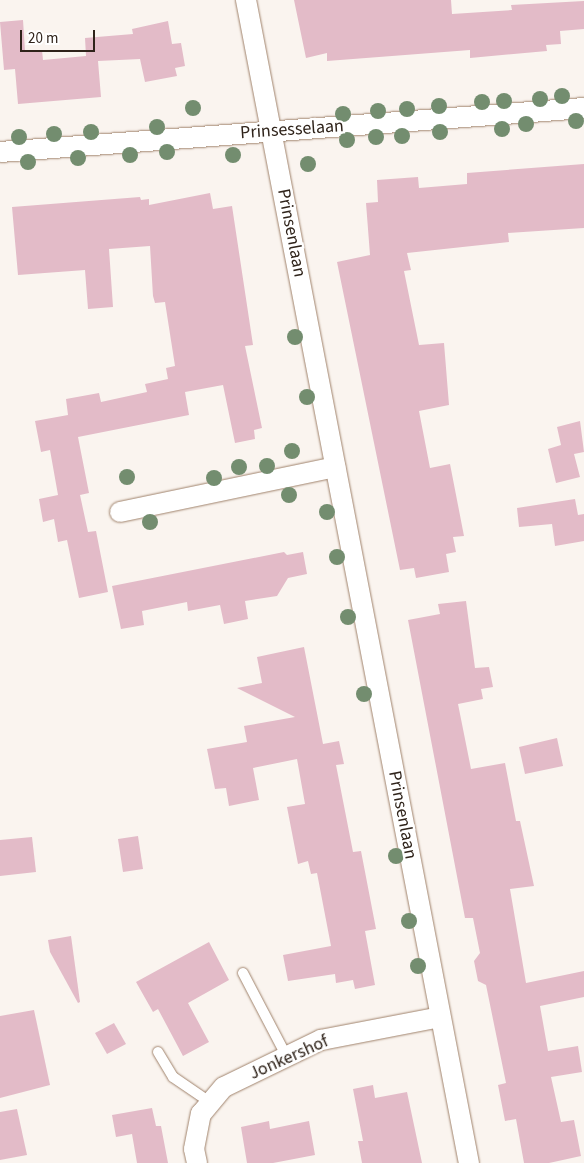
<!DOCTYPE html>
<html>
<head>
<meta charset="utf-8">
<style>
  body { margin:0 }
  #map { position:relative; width:584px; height:1163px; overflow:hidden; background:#faf4ef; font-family:"Source Sans 3",sans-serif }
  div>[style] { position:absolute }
  .building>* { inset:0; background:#e3bbc8 }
  .roads { filter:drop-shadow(0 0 1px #a0836c) drop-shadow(0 0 1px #a0836c) }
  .service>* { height:10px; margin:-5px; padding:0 5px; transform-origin:5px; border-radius:5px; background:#fff }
  .minor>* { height:20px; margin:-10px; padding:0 10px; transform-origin:10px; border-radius:10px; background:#fff }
  .trees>* { width:16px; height:16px; margin:-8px; border-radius:50%; background:#738d6f }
  span { translate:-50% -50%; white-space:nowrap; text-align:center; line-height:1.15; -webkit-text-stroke:4.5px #fff; paint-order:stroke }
  .street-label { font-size:18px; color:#2f231a }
  .scale { position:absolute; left:20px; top:30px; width:75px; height:22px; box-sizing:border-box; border:2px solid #2f231a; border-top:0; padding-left:6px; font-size:15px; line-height:18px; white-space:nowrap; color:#2f231a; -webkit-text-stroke:4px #fff; paint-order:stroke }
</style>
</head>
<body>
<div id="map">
  <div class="building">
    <i style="clip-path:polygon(294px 0,451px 0,452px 14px,512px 10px,511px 5px,584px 1px,584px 29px,560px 31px,561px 44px,546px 45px,547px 51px,470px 58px,470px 50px,327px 61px,327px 53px,306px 58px)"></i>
    <i style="clip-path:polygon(23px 20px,25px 51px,42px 50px,43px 60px,86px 56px,85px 38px,133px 34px,132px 29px,168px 21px,172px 44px,181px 43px,185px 66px,175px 68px,177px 76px,145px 82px,140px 59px,98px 61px,101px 97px,18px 104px,15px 69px,4px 70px,0 22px)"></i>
    <i style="clip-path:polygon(584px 164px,584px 228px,508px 233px,509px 242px,407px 253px,411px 270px,404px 271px,419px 345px,444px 343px,449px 405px,419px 411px,430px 468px,450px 464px,464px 536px,453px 537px,456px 552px,446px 554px,449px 572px,416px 578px,414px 568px,400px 570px,337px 262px,370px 255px,366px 203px,378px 202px,377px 180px,418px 177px,419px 188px,467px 184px,467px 173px)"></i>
    <i style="clip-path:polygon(210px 193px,213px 209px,232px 206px,253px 345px,245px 346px,262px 428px,254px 430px,255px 439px,235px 443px,223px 385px,185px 392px,189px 415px,78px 437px,89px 493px,80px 495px,88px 532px,96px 531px,108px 592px,79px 598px,67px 540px,58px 542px,54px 519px,43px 522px,39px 499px,58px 495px,50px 450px,41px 452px,35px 421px,68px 415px,66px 399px,99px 393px,101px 402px,147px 392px,145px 384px,168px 379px,166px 368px,175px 366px,165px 302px,155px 303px,153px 296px,150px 246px,109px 249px,113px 307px,88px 309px,85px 270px,18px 275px,12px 207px,140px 197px,141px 200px,149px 199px,149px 205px)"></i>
    <i style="clip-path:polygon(580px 421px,584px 452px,574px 454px,580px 477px,556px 483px,548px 449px,561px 445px,557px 427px)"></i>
    <i style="clip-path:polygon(575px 499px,578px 515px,584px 514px,584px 541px,555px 546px,552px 524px,519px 527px,517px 508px)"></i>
    <i style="clip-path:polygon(284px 552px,287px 555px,303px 552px,307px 574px,288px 578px,277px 596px,245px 601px,248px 619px,224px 624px,220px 605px,188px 611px,187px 602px,142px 611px,144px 625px,121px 629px,112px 586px)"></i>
    <i style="clip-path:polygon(466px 601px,475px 668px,489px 667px,493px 687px,481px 689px,483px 699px,458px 704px,471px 769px,505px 763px,516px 821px,520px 821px,534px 886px,510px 889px,526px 983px,584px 971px,584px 997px,540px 1006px,548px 1051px,578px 1046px,582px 1072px,551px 1077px,561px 1122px,574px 1120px,581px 1156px,549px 1163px,524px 1163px,516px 1119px,505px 1121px,498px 1085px,506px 1083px,486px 985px,478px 981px,474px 961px,480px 953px,473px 918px,465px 918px,408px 620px,440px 614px,438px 604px)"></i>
    <i style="clip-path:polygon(304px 647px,323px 744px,339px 741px,344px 764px,336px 765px,353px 852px,361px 851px,376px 929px,365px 931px,375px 985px,355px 989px,353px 980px,336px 983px,335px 974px,288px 981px,283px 955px,331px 946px,317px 873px,311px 874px,308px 861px,298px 864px,287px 807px,305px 804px,297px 759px,253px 768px,259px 800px,229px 806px,226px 788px,215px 789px,207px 749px,247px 742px,244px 726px,295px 717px,237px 688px,262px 683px,257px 657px)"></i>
    <i style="clip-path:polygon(557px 738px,563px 766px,525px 774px,519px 747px)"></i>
    <i style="clip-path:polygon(138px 836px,143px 869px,123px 872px,118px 839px)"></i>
    <i style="clip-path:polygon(32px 837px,36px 872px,0 876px,0 840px)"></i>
    <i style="clip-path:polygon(71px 936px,80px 1002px,78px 1003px,50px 952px,48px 940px)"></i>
    <i style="clip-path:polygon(209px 942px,229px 980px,188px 1003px,209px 1042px,183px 1056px,158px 1009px,153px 1012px,136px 982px)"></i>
    <i style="clip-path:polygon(34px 1010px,50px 1085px,0 1098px,0 1016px)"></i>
    <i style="clip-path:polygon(114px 1023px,126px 1044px,107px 1054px,95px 1033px)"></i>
    <i style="clip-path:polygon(373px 1085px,375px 1098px,407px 1092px,422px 1163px,362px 1163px,358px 1141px,363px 1141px,353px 1089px)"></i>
    <i style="clip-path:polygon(152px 1108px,156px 1126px,161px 1126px,168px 1163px,137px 1163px,132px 1134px,116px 1137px,112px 1115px)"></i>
    <i style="clip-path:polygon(17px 1109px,27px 1155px,0 1160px,0 1112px)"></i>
    <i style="clip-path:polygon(269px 1121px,270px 1129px,309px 1121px,315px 1155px,273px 1163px,247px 1163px,241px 1127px)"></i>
  </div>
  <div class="roads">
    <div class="service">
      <i style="left:243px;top:973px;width:95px;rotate:62.4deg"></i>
      <i style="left:158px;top:1052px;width:29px;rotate:59deg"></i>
      <i style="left:173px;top:1077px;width:46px;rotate:34.4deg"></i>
    </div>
    <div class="minor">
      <i style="left:246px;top:0;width:1184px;rotate:79.15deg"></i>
      <i style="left:0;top:152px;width:586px;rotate:-4.31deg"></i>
      <i style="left:120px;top:512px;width:220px;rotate:-11.8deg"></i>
      <i style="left:197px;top:1163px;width:14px;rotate:-102deg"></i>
      <i style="left:194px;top:1149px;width:36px;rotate:-79deg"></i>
      <i style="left:201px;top:1114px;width:35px;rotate:-50deg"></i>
      <i style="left:224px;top:1087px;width:108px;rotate:-25.9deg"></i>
      <i style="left:321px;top:1040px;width:121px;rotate:-10.9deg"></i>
    </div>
  </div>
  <div class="trees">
    <i style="left:562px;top:96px"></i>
    <i style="left:540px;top:99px"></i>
    <i style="left:504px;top:101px"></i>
    <i style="left:482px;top:102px"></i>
    <i style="left:439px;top:106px"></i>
    <i style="left:193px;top:108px"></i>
    <i style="left:407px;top:109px"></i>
    <i style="left:378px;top:111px"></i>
    <i style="left:343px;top:114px"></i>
    <i style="left:576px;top:121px"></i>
    <i style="left:526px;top:124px"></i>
    <i style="left:157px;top:127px"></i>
    <i style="left:502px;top:129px"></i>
    <i style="left:91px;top:132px"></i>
    <i style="left:440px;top:132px"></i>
    <i style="left:54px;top:134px"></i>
    <i style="left:402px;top:136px"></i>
    <i style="left:19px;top:137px"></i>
    <i style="left:376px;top:137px"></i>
    <i style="left:347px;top:140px"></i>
    <i style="left:167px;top:152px"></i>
    <i style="left:130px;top:155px"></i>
    <i style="left:233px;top:155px"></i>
    <i style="left:78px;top:158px"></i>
    <i style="left:28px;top:162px"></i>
    <i style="left:308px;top:164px"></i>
    <i style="left:295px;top:337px"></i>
    <i style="left:307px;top:397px"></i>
    <i style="left:292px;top:451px"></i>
    <i style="left:267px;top:466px"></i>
    <i style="left:239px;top:467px"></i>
    <i style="left:127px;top:477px"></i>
    <i style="left:214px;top:478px"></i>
    <i style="left:289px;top:495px"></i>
    <i style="left:327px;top:512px"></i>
    <i style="left:150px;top:522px"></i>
    <i style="left:337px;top:557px"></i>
    <i style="left:348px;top:617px"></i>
    <i style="left:364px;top:694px"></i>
    <i style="left:396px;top:856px"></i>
    <i style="left:409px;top:921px"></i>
    <i style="left:418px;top:966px"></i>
  </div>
  <div class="street-label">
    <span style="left:292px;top:130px;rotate:-4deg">Prinsesselaan</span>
    <span style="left:291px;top:233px;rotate:79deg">Prinsenlaan</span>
    <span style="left:402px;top:815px;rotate:79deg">Prinsenlaan</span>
    <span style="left:289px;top:1058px;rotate:-24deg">Jonkershof</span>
  </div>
  <div class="scale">20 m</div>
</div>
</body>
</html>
